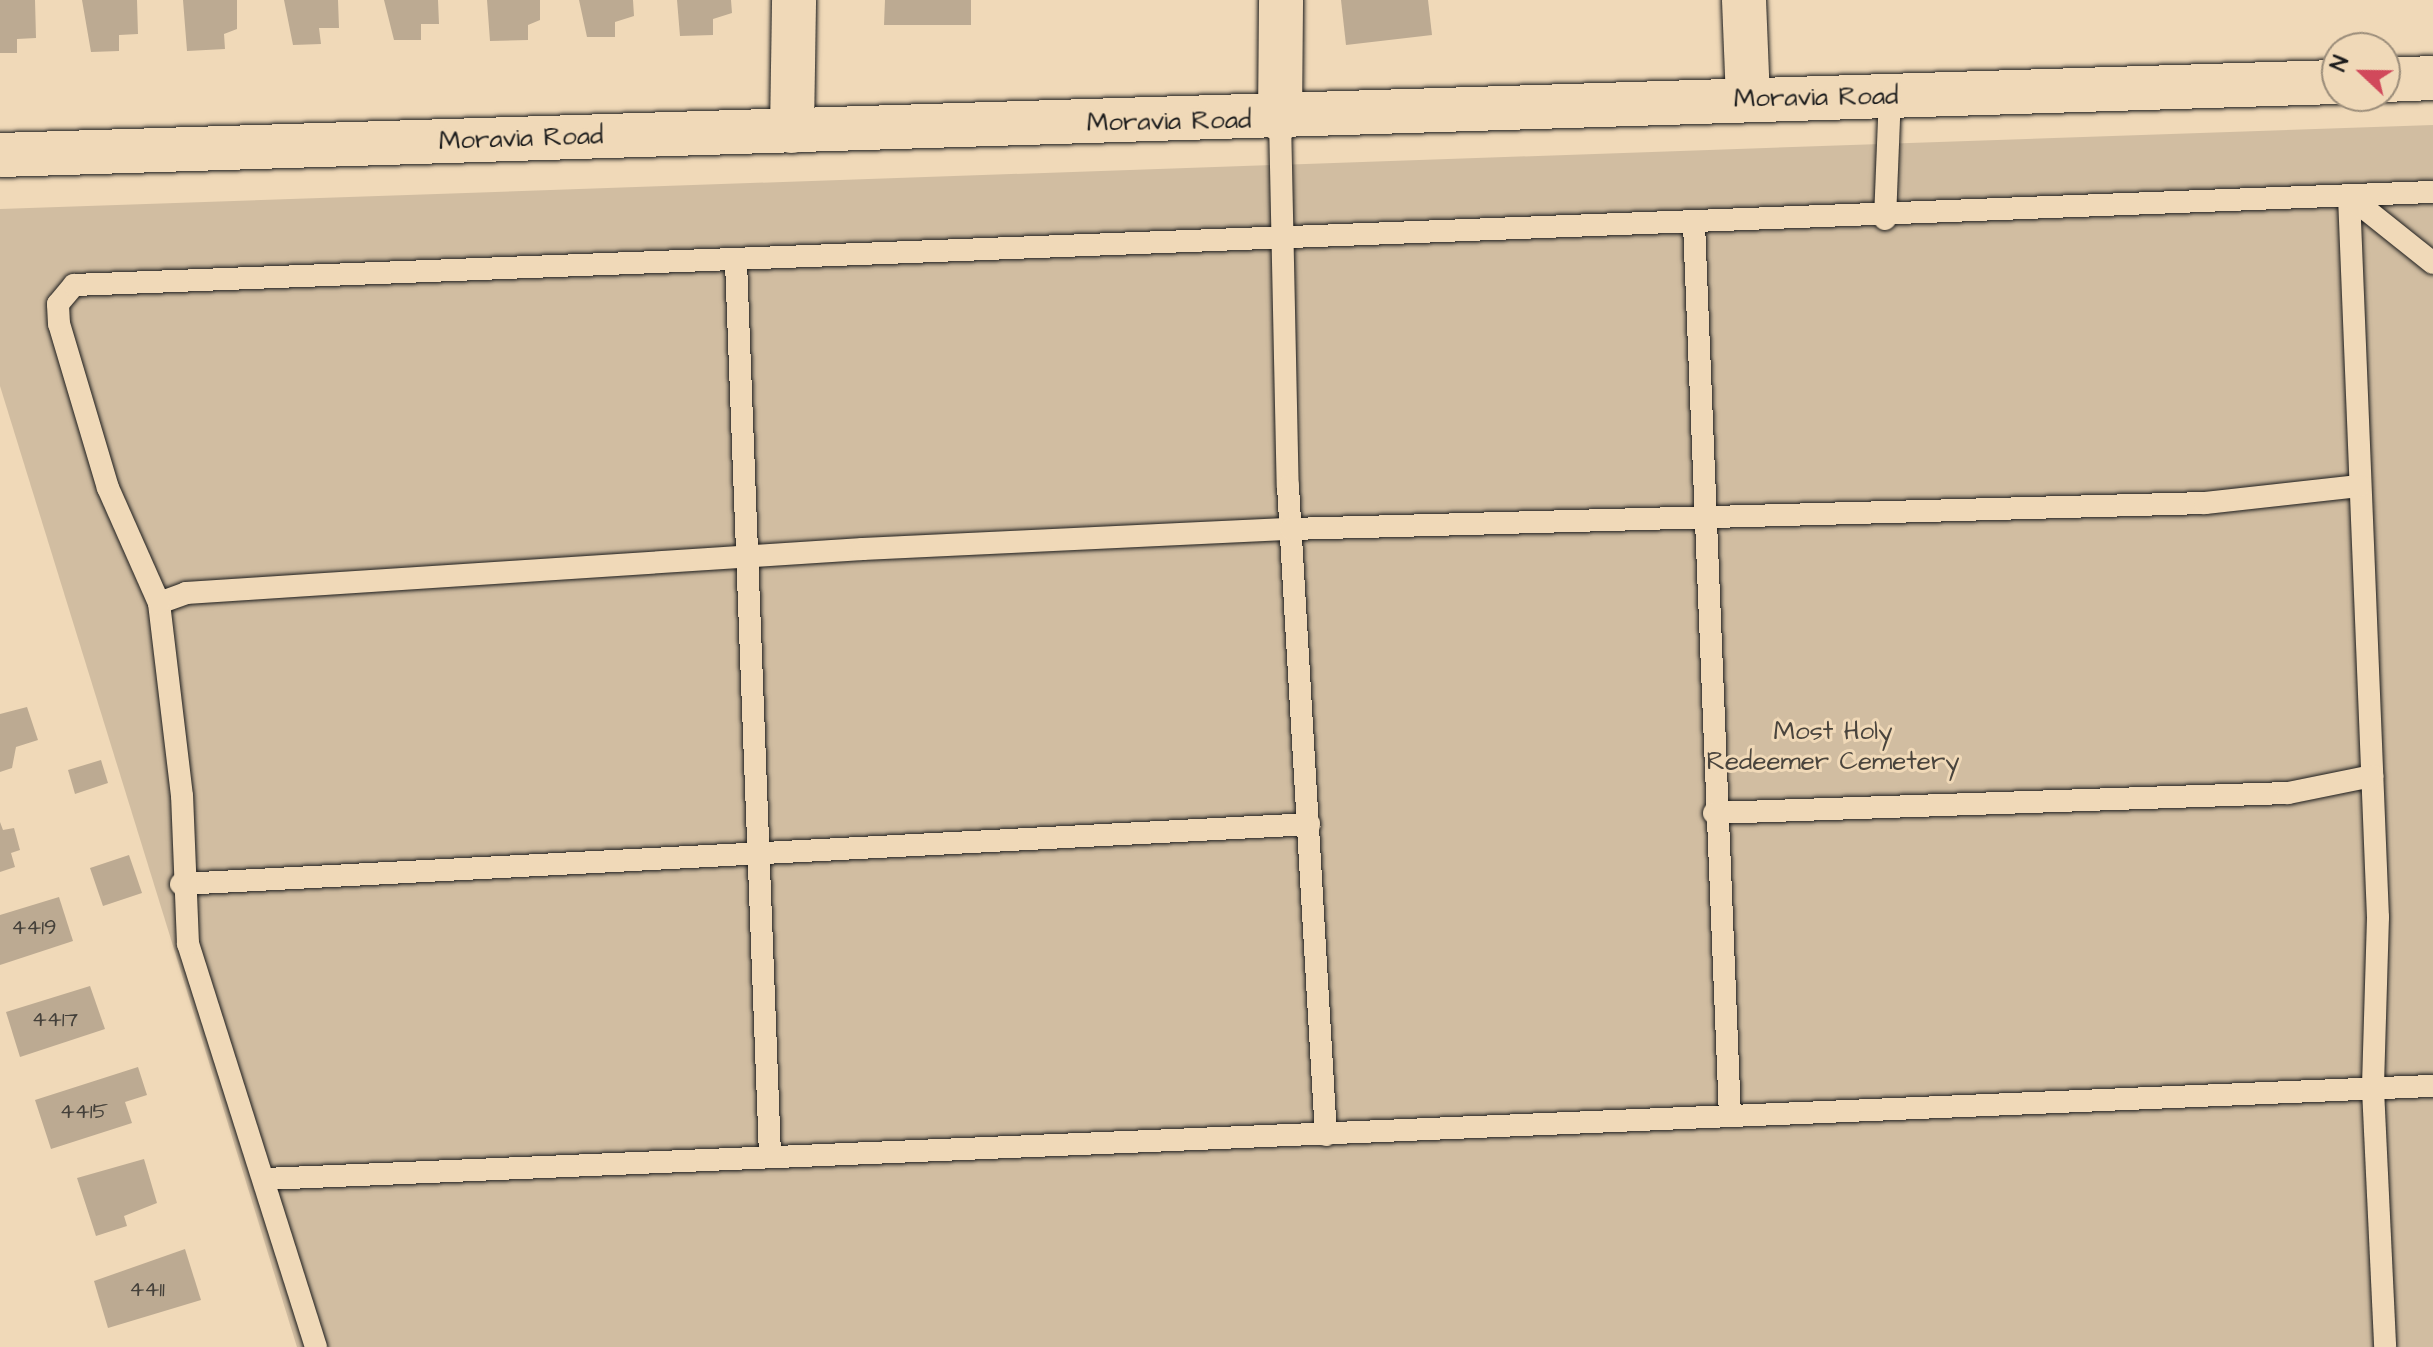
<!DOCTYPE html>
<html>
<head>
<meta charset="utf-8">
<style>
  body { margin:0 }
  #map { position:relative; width:2433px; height:1347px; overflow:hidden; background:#f0d9b8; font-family:"Architects Daughter",sans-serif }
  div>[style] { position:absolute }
  .green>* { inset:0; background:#d1bda1 }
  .building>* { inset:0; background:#bcaa92 }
  .roads { filter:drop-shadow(0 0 2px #1c1c1c) drop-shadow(0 0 2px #1c1c1c) }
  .lane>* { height:22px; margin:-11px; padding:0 11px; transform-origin:11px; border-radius:11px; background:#f0d9b8 }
  .street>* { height:44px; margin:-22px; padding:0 22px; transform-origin:22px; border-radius:22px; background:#f0d9b8 }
  .primary>* { height:44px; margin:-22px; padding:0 22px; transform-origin:22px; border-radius:22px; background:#f0d9b8 }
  span { translate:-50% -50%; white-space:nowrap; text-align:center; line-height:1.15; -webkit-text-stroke:6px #f0d9b8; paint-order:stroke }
  .number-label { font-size:22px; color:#44403a }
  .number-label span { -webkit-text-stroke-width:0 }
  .street-label { font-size:26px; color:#1c1c1c }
  .park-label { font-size:26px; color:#49443d }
  .north { position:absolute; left:2321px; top:32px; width:80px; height:80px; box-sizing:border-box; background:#f0d9b8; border:2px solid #9b8d7a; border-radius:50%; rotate:292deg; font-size:22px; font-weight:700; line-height:32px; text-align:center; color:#1c1c1c }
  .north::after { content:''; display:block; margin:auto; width:28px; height:36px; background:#d1495b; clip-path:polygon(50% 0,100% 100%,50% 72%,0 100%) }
</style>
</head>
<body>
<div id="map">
  <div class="green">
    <i style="clip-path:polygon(2433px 125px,2433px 1347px,297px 1347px,0 386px,0 209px)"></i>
  </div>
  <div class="building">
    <i style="clip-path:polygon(0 0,35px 0,36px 38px,17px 39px,17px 53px,0 53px)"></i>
    <i style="clip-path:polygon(82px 0,137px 0,138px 34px,119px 35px,119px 51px,91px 52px)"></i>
    <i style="clip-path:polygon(183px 0,237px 0,237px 29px,224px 34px,225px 49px,187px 51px)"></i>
    <i style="clip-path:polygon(284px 0,338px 0,339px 28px,319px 28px,321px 44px,293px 45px)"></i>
    <i style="clip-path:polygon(384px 0,438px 0,439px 24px,421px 24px,421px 40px,394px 40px)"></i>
    <i style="clip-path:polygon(487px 0,540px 0,540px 20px,528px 25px,528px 40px,490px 41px)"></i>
    <i style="clip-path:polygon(579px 0,633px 0,634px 16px,615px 22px,615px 37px,587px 37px)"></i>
    <i style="clip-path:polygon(677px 0,731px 0,732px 13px,713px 19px,713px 35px,680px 36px)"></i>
    <i style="clip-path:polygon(885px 0,971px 0,971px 25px,884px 25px)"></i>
    <i style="clip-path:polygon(1341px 0,1428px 0,1432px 35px,1346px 45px)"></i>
    <i style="clip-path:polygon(27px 707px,38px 740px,16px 747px,12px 768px,0 772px,0 714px)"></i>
    <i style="clip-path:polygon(101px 760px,108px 783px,75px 794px,68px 770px)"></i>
    <i style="clip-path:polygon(0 822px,3px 830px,14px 828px,20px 850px,11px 853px,15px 867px,0 872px)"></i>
    <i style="clip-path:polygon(129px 855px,142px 893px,103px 906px,90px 868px)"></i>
    <i style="clip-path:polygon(59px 897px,73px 941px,0 965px,0 915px)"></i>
    <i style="clip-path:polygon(90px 986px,105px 1029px,20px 1057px,6px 1012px)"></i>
    <i style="clip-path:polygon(138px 1067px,147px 1095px,125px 1102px,132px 1123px,51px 1149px,35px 1100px)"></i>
    <i style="clip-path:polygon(144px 1159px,157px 1203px,124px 1216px,127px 1226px,96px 1236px,77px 1178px)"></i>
    <i style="clip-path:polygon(185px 1249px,201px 1300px,108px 1328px,94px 1281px)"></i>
  </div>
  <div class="roads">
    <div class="lane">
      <i style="left:1280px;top:119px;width:367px;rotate:88.8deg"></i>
      <i style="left:1288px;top:486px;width:650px;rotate:86.65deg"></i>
      <i style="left:2349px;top:196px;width:722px;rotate:87.7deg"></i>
      <i style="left:2378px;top:917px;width:172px;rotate:91.7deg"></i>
      <i style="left:2373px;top:1089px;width:258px;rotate:87.3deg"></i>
      <i style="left:2349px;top:196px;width:107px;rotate:38.6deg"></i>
      <i style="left:1885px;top:219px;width:122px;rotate:-87.7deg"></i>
      <i style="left:1694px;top:224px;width:892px;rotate:87.69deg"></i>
      <i style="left:736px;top:262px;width:893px;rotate:87.82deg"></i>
      <i style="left:159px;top:603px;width:29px;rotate:-20deg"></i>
      <i style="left:186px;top:593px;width:678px;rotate:-3.72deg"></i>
      <i style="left:863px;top:549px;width:428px;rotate:-2.7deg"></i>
      <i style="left:1291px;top:529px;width:914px;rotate:-1.63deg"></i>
      <i style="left:2205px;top:503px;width:155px;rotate:-6.3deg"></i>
      <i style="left:1714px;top:813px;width:574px;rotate:-2deg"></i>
      <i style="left:2288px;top:793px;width:86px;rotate:-11.4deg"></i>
      <i style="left:181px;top:884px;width:1130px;rotate:-3.04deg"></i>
      <i style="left:265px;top:1179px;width:2170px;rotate:-2.46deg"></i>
      <i style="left:316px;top:1347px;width:423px;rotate:-107.6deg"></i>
      <i style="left:188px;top:944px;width:148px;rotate:-92.3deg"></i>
      <i style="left:182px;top:796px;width:194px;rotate:-96.8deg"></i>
      <i style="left:159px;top:603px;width:126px;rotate:-113.9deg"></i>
      <i style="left:108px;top:488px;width:171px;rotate:-106.6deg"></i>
      <i style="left:59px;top:324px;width:20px;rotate:-93deg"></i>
      <i style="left:58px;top:304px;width:25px;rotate:-50deg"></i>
      <i style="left:74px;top:285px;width:2361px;rotate:-2.26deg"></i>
    </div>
    <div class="street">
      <i style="left:1744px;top:0;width:98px;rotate:87.7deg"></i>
      <i style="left:1280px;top:119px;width:119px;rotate:-89.5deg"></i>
      <i style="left:792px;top:131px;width:131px;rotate:-89.1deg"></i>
    </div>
    <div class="primary">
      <i style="left:2385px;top:80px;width:48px;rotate:-2.4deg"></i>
      <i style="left:0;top:155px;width:2338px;rotate:-1.79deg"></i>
    </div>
  </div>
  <div class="number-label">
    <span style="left:34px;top:928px">4419</span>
    <span style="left:55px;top:1020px">4417</span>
    <span style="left:84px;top:1112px">4415</span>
    <span style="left:147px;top:1290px">4411</span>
  </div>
  <div class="street-label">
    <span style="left:1816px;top:98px;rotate:-1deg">Moravia Road</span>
    <span style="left:1169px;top:122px;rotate:-1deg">Moravia Road</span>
    <span style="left:521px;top:139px;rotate:-2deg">Moravia Road</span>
  </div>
  <div class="park-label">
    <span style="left:1833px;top:747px">Most Holy<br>Redeemer Cemetery</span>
  </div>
  <div class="north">N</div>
</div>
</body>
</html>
